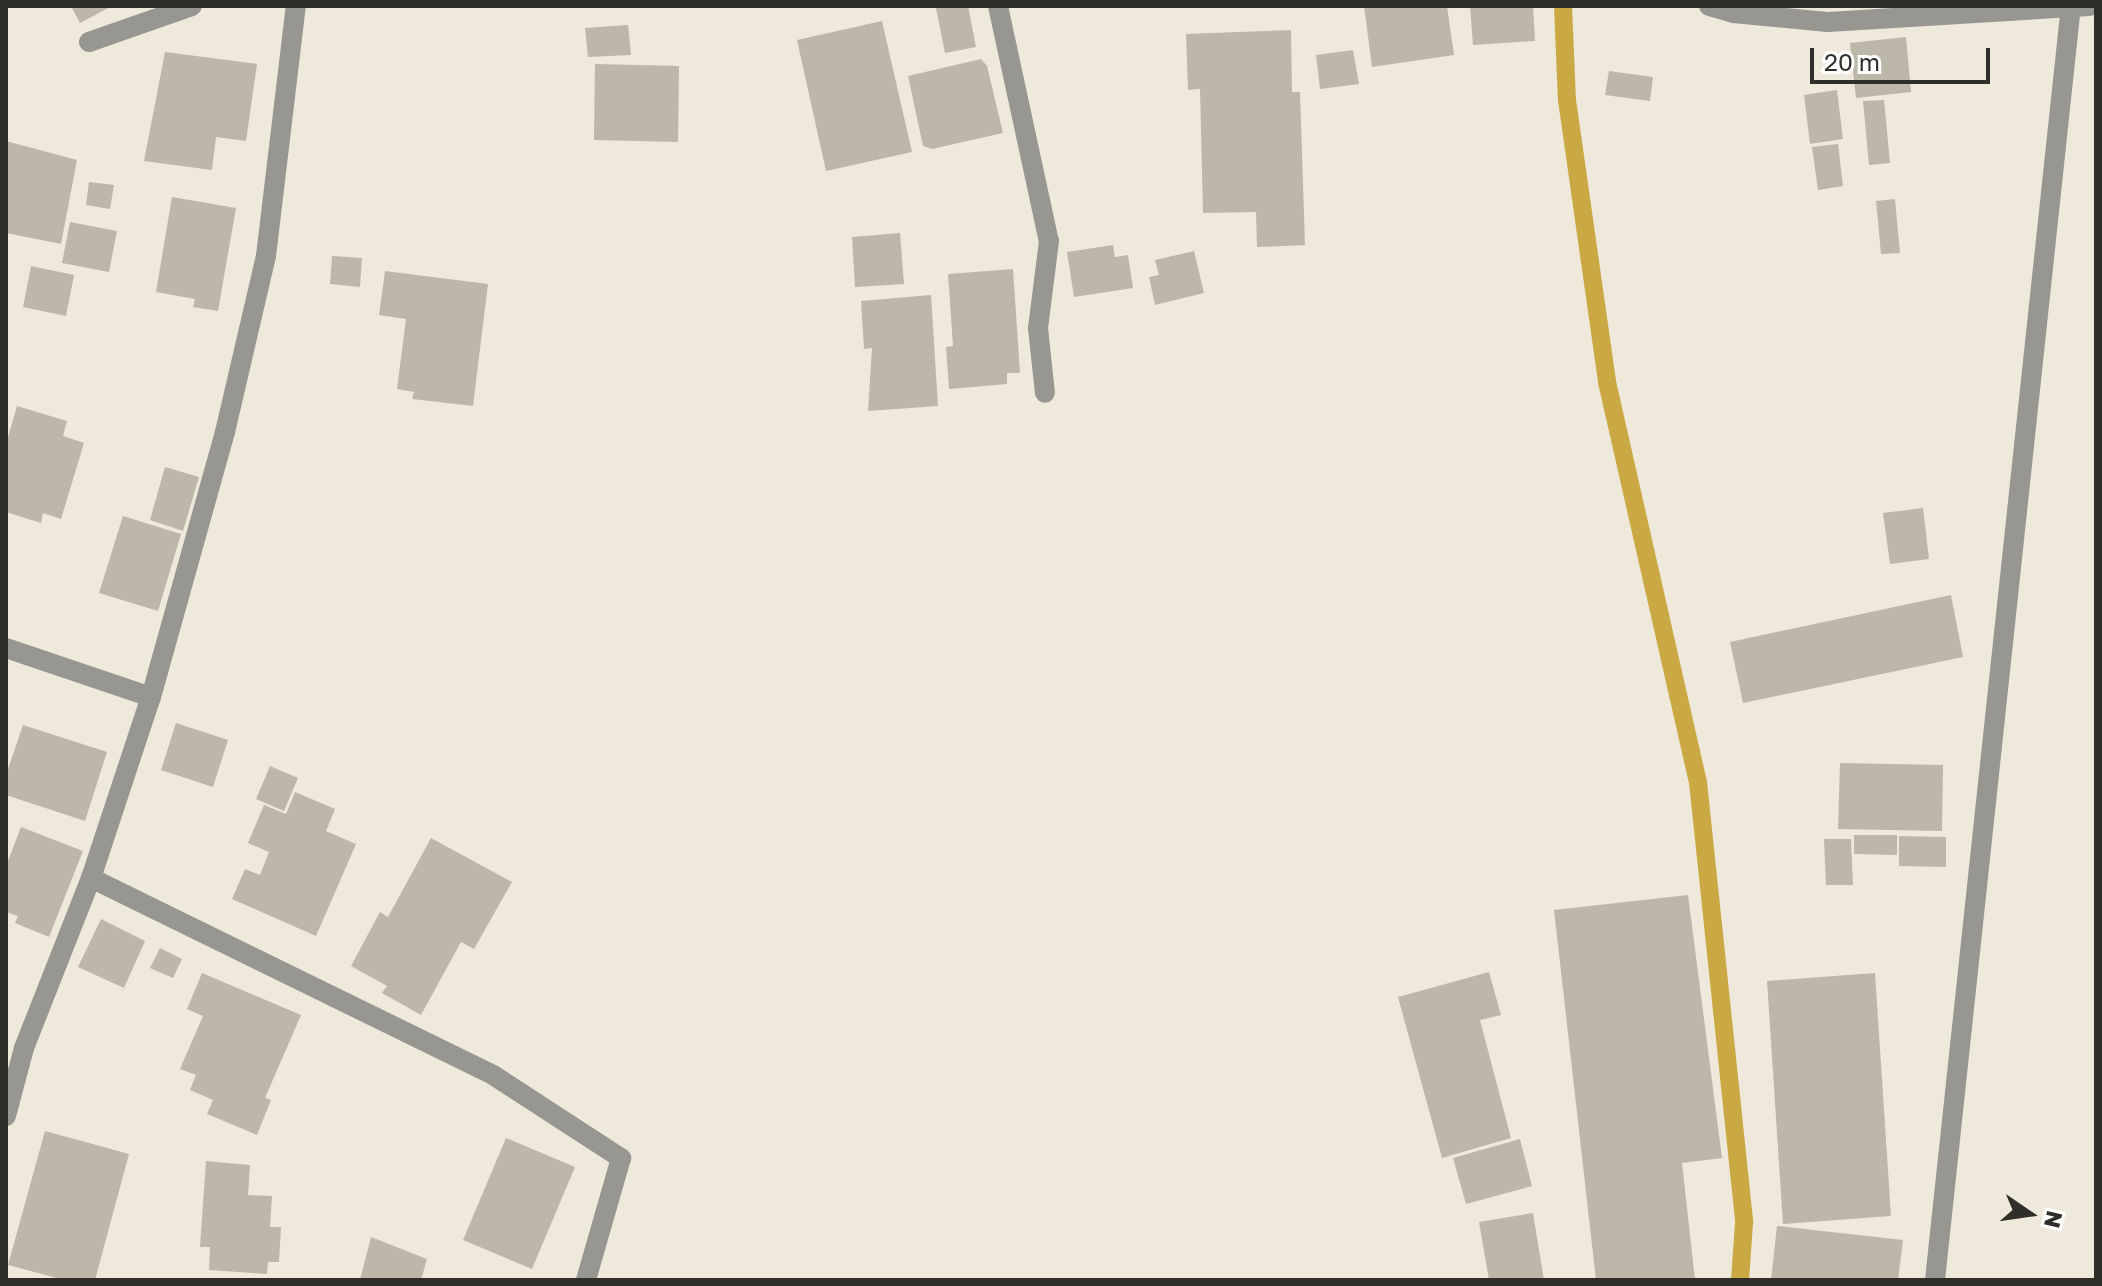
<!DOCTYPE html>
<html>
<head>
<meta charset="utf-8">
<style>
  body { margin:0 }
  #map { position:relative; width:2102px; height:1286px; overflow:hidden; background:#eee9da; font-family:"Golos Text",sans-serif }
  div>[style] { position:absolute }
  .stream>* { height:18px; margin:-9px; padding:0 9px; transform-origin:9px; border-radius:9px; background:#caa944 }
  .building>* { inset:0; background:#bcb7a8 }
  .service>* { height:20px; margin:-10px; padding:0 10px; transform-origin:10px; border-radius:10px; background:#989690 }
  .minor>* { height:20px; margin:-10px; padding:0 10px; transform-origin:10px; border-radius:10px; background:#989690 }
  .tertiary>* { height:20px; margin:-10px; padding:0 10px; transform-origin:10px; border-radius:10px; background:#989690 }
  span { translate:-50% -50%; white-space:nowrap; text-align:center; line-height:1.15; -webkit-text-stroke:6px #fff; paint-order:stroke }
  .frame { position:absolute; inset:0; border:8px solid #302e28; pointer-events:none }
  .north { position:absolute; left:1990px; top:1174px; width:80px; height:80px; -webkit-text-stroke:6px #fff; paint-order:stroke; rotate:103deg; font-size:22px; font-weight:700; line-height:32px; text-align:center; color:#302e28 }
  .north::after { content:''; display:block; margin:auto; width:28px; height:36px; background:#302e28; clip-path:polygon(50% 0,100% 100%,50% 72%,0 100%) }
  .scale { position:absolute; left:1810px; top:48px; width:180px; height:36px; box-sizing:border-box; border:4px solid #302e28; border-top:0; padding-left:10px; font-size:24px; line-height:28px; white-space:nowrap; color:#302e28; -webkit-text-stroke:6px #fff; paint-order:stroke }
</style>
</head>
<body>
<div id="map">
  <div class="stream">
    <i style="left:1563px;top:6px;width:94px;rotate:87.6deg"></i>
    <i style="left:1567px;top:100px;width:285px;rotate:81.9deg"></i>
    <i style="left:1607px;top:382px;width:410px;rotate:77.2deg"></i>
    <i style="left:1698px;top:782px;width:443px;rotate:84deg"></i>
    <i style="left:1744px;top:1223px;width:57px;rotate:94deg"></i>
  </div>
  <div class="building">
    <i style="clip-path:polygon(71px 6px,112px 6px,80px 23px)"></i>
    <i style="clip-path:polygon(968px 6px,976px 47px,945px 53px,936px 8px)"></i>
    <i style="clip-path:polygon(1364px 6px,1447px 6px,1454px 55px,1372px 67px)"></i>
    <i style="clip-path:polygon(1470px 6px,1533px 6px,1535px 41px,1473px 45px)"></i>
    <i style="clip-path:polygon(882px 21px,912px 152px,826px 171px,797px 40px)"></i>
    <i style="clip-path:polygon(628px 25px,631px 55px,588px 57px,585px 28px)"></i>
    <i style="clip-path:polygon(1291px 30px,1292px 92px,1300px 92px,1305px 245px,1257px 247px,1256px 212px,1203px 213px,1200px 89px,1188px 90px,1186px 34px)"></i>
    <i style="clip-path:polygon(1906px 37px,1911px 92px,1856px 98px,1850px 43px)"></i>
    <i style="clip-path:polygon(1353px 50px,1359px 84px,1320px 89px,1316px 55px)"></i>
    <i style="clip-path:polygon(165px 52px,257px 64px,246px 141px,216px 137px,212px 170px,144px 161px)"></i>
    <i style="clip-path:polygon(981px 59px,987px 66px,1003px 133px,932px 149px,923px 146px,908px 76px)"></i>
    <i style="clip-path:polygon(595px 64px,679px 66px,678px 142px,594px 140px)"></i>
    <i style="clip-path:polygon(1609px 71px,1653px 77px,1650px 101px,1605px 95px)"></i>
    <i style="clip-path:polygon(1837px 90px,1843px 139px,1810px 144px,1804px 95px)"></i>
    <i style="clip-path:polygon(1884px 100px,1890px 163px,1869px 165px,1863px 101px)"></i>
    <i style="clip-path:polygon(6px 141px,77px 160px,61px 244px,6px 233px)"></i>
    <i style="clip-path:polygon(1838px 144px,1843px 186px,1818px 190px,1812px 147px)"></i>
    <i style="clip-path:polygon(89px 182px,114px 185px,110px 209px,86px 205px)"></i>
    <i style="clip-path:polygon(172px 197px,236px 208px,218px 311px,193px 307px,195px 299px,156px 292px)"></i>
    <i style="clip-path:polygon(1895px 199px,1900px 253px,1881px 254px,1876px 201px)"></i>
    <i style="clip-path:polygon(70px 222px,117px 231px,109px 272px,62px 263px)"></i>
    <i style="clip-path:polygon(900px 233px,904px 284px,855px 287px,852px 237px)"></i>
    <i style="clip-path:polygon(1113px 245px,1115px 257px,1128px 255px,1133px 288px,1074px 297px,1067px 252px)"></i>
    <i style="clip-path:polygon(1194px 251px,1204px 293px,1155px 305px,1149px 277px,1159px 275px,1155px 260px)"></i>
    <i style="clip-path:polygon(332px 256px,362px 258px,360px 287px,330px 284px)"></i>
    <i style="clip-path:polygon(31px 266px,74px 275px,66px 316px,23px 307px)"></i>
    <i style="clip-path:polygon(1013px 269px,1020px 373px,1007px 373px,1007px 384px,949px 389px,946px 347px,953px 346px,948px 274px)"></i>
    <i style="clip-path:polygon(385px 271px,488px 284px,473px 406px,412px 399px,414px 392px,397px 389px,406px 319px,379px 315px)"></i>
    <i style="clip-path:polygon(931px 295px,938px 406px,868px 411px,872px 348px,864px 349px,861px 301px)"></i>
    <i style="clip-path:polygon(17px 406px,67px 421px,63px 436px,84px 443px,61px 519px,43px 513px,41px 523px,6px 512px,6px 444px)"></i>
    <i style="clip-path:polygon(165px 467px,199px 477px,183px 531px,150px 520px)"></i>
    <i style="clip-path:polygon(1923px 508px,1929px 559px,1890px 564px,1883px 513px)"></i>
    <i style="clip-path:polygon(123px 516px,181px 534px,158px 611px,99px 593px)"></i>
    <i style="clip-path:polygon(1951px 595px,1963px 657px,1743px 703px,1730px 642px)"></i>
    <i style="clip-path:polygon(176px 723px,228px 740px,213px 787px,161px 770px)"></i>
    <i style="clip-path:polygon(23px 725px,107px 752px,85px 821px,6px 795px,6px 775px)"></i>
    <i style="clip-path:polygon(1840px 763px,1943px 765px,1942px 831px,1838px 829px)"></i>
    <i style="clip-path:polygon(270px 766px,298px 778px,284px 811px,256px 799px)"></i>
    <i style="clip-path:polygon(295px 792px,335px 809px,326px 831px,356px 844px,316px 936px,232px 899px,245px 869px,260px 875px,269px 852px,248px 843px,264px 805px,286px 814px)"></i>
    <i style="clip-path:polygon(21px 827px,83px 851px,49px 937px,15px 923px,18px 916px,6px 912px,6px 866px)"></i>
    <i style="clip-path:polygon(1854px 835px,1897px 835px,1897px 855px,1854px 854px)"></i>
    <i style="clip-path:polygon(1899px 836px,1946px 837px,1946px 867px,1899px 866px)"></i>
    <i style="clip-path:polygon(431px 838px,512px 882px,474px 949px,461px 942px,421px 1015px,382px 993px,387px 986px,351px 966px,380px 912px,388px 917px)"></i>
    <i style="clip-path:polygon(1824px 839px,1851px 839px,1853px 885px,1826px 885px)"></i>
    <i style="clip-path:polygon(1688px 895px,1722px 1158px,1682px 1163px,1695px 1280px,1596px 1280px,1554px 910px)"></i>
    <i style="clip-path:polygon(101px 919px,145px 941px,124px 988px,78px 967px)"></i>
    <i style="clip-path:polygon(160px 948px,182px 959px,173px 978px,150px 968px)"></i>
    <i style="clip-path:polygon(1489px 972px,1501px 1015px,1480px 1020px,1511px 1138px,1442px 1158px,1398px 997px)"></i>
    <i style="clip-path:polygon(202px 973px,301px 1015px,265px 1098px,271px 1100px,257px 1135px,207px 1114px,213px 1100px,190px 1090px,196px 1075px,180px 1069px,203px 1016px,187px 1009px)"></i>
    <i style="clip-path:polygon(1875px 973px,1891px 1216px,1783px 1224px,1767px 981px)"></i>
    <i style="clip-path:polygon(45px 1131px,129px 1154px,95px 1280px,64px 1280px,8px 1265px)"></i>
    <i style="clip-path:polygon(506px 1138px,575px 1167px,532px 1269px,463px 1240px)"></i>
    <i style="clip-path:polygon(1520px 1139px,1532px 1186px,1466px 1204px,1453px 1158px)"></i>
    <i style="clip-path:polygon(206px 1161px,250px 1165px,248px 1195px,272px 1196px,270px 1227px,281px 1227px,279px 1262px,268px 1262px,267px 1274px,209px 1270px,210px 1247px,200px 1247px)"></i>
    <i style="clip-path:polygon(1533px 1213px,1544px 1280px,1489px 1280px,1479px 1222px)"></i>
    <i style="clip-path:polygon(1777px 1226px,1903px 1240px,1898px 1280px,1771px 1280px)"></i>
    <i style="clip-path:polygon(371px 1237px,427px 1259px,421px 1280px,360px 1280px)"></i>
  </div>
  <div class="service">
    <i style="left:998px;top:6px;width:240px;rotate:77.8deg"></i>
    <i style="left:1049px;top:241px;width:88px;rotate:97.2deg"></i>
    <i style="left:1038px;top:328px;width:65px;rotate:83.9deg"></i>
    <i style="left:1709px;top:6px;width:25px;rotate:16deg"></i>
    <i style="left:1733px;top:13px;width:95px;rotate:5.4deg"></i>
    <i style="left:1828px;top:22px;width:262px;rotate:-3.5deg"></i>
    <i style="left:89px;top:42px;width:109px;rotate:-19.3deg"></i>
    <i style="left:6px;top:648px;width:153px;rotate:18.7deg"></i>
    <i style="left:6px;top:1116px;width:70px;rotate:-75.2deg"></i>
    <i style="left:24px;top:1048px;width:183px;rotate:-68.5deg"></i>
    <i style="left:91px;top:878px;width:448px;rotate:26.1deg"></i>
    <i style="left:493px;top:1075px;width:153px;rotate:33deg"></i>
    <i style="left:621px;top:1158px;width:127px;rotate:106deg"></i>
  </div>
  <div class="minor">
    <i style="left:91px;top:878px;width:191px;rotate:-71.7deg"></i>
    <i style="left:151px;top:697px;width:275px;rotate:-74.4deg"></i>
    <i style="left:225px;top:432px;width:181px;rotate:-76.9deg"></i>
    <i style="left:266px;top:256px;width:252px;rotate:-83.2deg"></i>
  </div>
  <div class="tertiary">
    <i style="left:1935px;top:1280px;width:1281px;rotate:-83.91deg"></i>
  </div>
  <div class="frame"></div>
  <div class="north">N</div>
  <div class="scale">20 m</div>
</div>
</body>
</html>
